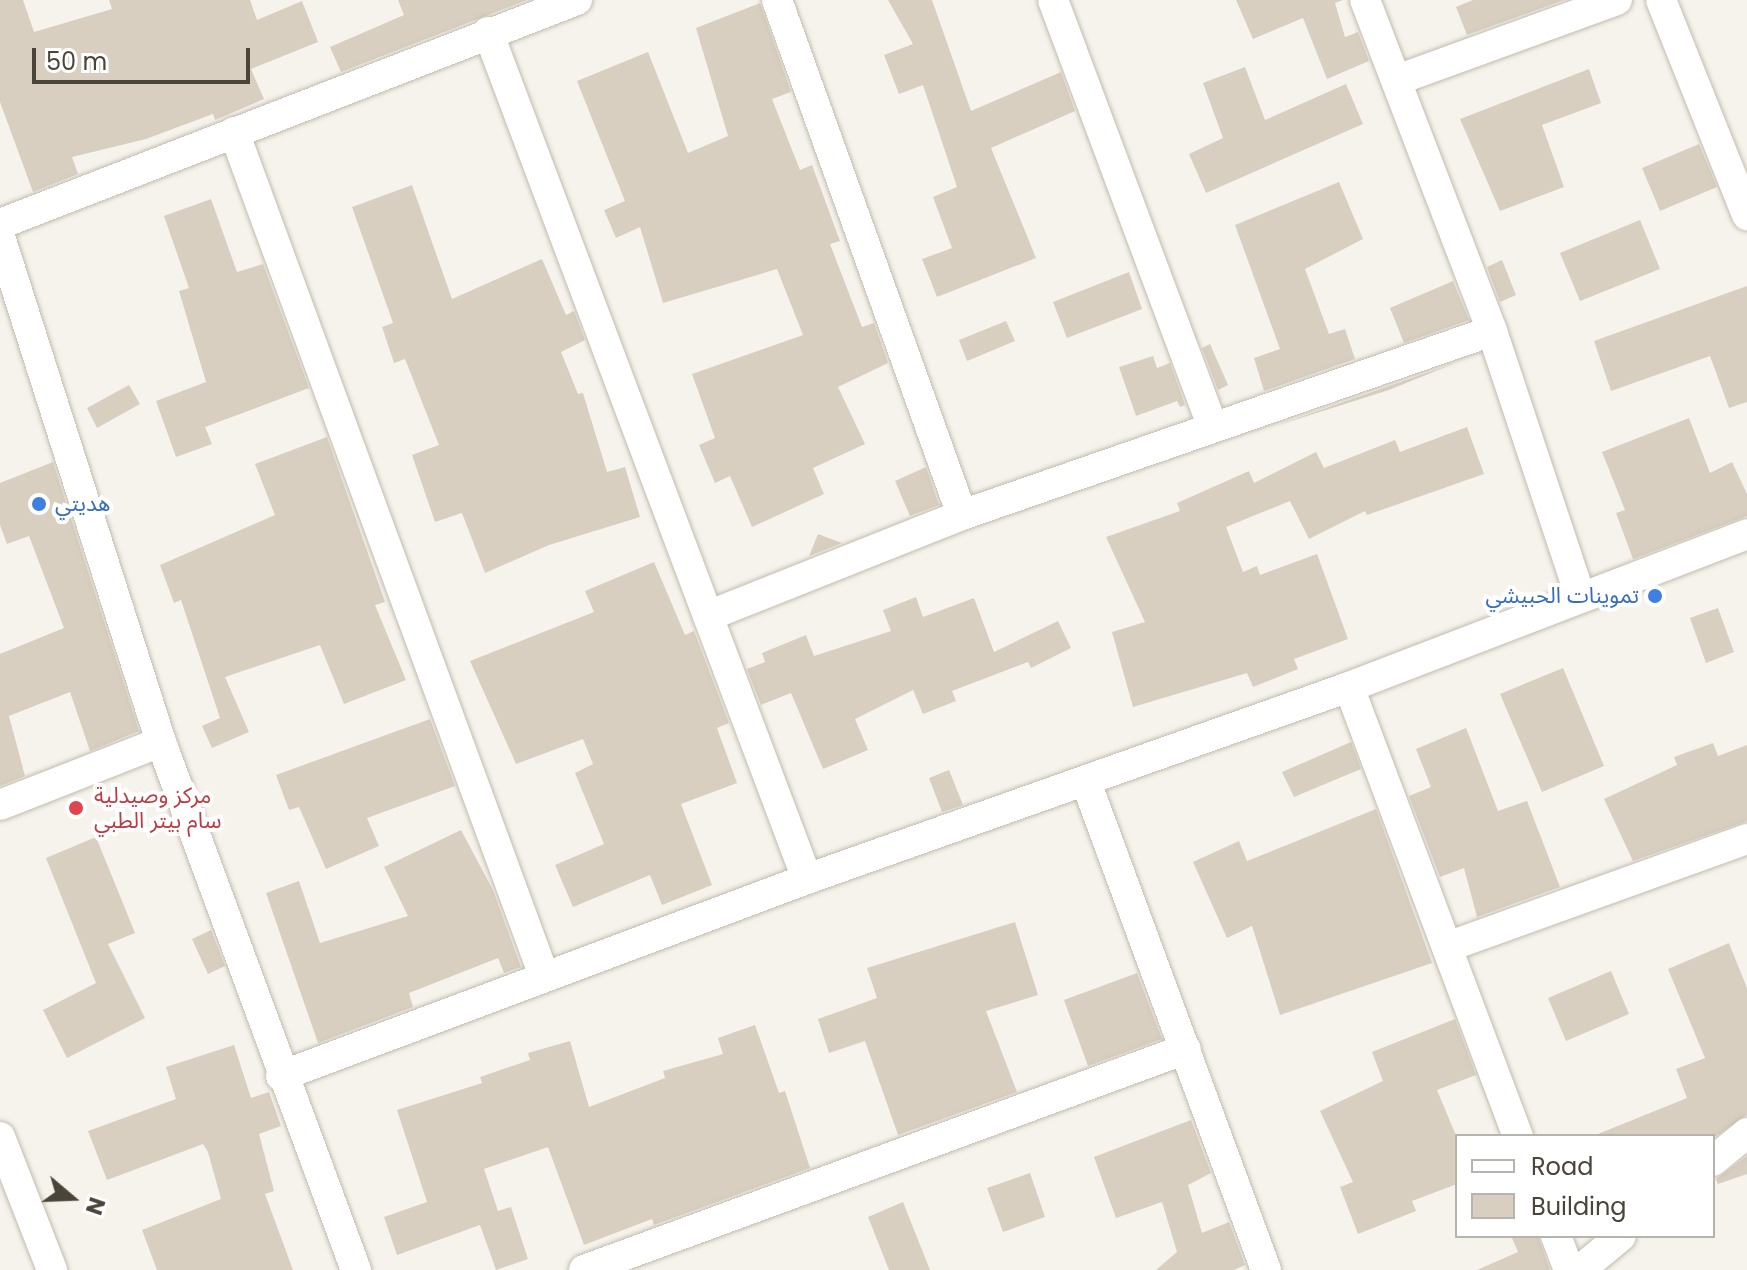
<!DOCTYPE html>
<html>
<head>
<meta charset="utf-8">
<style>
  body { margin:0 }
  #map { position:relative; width:1747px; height:1270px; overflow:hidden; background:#f6f3ec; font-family:Poppins,"Noto Sans Arabic",sans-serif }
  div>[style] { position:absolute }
  .building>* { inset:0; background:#d8cfc1 }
  .roads { filter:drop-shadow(0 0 2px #c2bbae) drop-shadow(0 0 2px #c2bbae) }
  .minor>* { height:30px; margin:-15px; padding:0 15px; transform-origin:15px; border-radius:15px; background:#fff }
  .dots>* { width:22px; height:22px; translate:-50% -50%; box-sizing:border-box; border:4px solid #fff; border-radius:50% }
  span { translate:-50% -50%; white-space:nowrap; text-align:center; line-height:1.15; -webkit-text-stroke:8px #fff; paint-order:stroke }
  .shop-label { font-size:22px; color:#366cbe }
  .left { translate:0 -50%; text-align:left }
  .right { translate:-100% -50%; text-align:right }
  .health-label { font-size:22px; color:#be3a42 }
  .legend { position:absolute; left:1455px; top:1134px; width:260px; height:104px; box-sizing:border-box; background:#fff; border:2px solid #b7b4b0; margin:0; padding:10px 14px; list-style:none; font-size:24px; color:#4b4439 }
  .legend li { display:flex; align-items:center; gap:16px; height:40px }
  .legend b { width:40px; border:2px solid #b7b4b0 }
  .north { position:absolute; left:32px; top:1158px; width:80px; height:80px; -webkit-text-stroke:6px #fff; paint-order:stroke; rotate:109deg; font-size:22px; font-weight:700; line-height:32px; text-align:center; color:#4b4439 }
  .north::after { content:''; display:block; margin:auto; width:28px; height:36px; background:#4b4439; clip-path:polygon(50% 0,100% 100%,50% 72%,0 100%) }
  .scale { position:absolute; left:32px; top:48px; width:218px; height:36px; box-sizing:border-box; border:4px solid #4b4439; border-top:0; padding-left:10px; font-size:24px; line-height:28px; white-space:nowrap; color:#4b4439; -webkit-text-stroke:6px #fff; paint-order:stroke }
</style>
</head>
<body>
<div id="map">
  <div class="building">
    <i style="clip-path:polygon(0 0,23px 0,34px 32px,112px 9px,109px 0,250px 0,257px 20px,302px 1px,318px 42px,251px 69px,264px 99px,215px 120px,213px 114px,146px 139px,72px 157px,78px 174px,33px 192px,0 102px)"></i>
    <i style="clip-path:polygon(398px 0,527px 0,341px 72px,330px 47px,404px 15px)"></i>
    <i style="clip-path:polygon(888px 0,932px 0,971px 111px,1061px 72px,1075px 111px,991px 148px,1036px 258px,937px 297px,922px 259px,952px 248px,933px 197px,957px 187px,923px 85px,899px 94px,884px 55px,913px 44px)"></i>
    <i style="clip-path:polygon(1236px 0,1343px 0,1335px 3px,1345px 37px,1358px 32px,1369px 61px,1327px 79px,1303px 18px,1253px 39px)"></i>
    <i style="clip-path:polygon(1473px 0,1564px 0,1467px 35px,1456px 7px)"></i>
    <i style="clip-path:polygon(760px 3px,791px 92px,772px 99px,800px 170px,812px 165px,840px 241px,830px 244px,862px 327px,874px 323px,888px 363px,838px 387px,865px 444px,813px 468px,824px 494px,752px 527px,730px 476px,715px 483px,699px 445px,715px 438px,692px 374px,803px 335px,777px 269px,663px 303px,640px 227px,616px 238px,604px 210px,625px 201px,577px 81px,648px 52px,688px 153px,728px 136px,696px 28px)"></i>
    <i style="clip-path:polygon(1245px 67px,1265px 120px,1346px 84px,1363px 124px,1206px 193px,1189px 154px,1223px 138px,1203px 83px)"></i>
    <i style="clip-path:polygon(1589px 69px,1601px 103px,1542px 125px,1564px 187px,1500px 211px,1460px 119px)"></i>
    <i style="clip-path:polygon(1699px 144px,1717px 187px,1660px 211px,1642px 168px)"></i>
    <i style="clip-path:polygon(1339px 182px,1363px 239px,1305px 269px,1329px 334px,1345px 329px,1355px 359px,1264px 391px,1254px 358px,1280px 349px,1235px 225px)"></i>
    <i style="clip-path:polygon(412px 185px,452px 299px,542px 259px,566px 315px,574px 311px,585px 340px,561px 352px,578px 394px,583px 393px,607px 472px,625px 467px,640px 517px,549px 545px,485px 573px,462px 513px,435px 522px,412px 455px,439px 445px,405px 359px,394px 363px,382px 327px,393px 323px,352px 207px)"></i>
    <i style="clip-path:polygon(211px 199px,237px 272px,263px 264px,309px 388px,205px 427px,212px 444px,176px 457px,156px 401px,206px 382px,179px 291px,189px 288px,164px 216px)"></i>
    <i style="clip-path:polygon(1640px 220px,1660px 269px,1580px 301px,1560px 253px)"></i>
    <i style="clip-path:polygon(1502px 260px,1516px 295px,1500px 302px,1487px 267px)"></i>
    <i style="clip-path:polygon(1129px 272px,1142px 309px,1067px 338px,1053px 302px)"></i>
    <i style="clip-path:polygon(1453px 281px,1469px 320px,1404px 343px,1390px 308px)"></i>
    <i style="clip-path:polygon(1747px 286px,1747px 402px,1729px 408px,1710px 356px,1611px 391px,1594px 341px)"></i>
    <i style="clip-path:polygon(1006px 321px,1015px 341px,967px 361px,959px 340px)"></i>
    <i style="clip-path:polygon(1210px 344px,1228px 385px,1218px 390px,1202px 348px)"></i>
    <i style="clip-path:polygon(1153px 356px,1157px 368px,1170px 363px,1185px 405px,1180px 407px,1177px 401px,1136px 416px,1119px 367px)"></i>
    <i style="clip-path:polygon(1455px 363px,1389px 390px,1275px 426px)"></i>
    <i style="clip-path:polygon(129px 385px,140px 404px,97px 428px,87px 408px)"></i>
    <i style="clip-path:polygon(1689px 418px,1710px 473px,1732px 462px,1747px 494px,1747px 516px,1633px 559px,1616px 513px,1625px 510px,1602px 452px)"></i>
    <i style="clip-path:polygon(1467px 427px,1484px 474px,1367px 515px,1365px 511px,1309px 539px,1290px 501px,1226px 527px,1243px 572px,1257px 566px,1260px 575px,1317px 554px,1348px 639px,1294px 659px,1298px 669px,1253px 687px,1247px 673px,1133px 707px,1112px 632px,1145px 622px,1106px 537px,1180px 511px,1177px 503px,1249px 471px,1254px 483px,1316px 452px,1324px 468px,1395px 440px,1400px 452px)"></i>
    <i style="clip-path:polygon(327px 437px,385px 602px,375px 605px,406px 680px,344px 704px,320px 645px,225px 677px,249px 732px,212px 748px,202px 726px,220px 718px,181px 600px,174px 603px,160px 565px,275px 515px,255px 464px)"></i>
    <i style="clip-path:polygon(53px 462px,139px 731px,90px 751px,70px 692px,9px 716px,25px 776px,0 786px,0 654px,64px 628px,29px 536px,7px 544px,0 525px,0 483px)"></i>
    <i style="clip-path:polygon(926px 467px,939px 505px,910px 516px,895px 481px)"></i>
    <i style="clip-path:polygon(818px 534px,842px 543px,809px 556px)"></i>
    <i style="clip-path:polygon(654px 562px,685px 635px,694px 631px,729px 723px,717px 728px,737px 783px,681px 804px,712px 885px,662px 905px,650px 875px,573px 907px,555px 865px,604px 844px,575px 773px,593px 764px,583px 739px,516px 764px,470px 661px,594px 612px,585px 591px)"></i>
    <i style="clip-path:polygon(916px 597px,923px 617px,974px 598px,994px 652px,1058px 621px,1071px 648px,1031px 668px,1028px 662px,952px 691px,956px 701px,923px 714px,913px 690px,855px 719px,868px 750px,823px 769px,791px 693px,761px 705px,747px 669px,765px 662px,762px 653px,806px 635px,814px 656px,891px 631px,883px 610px)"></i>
    <i style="clip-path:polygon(1718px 608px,1734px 652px,1706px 663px,1690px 618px)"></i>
    <i style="clip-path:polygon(1563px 668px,1604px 766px,1542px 792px,1500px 694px)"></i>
    <i style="clip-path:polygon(430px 719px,455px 786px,367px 818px,379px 846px,326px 869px,299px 807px,289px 810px,276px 775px)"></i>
    <i style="clip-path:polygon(1466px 728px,1498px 811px,1527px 801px,1560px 887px,1477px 917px,1464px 868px,1440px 877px,1409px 796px,1431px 787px,1416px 749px)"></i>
    <i style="clip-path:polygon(1351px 742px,1361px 769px,1294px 797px,1282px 772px)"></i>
    <i style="clip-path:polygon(1713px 743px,1718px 756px,1747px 745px,1747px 821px,1633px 861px,1604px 799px,1677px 765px,1674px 757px)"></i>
    <i style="clip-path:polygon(949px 770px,963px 805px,942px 812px,929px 778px)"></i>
    <i style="clip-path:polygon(1376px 809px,1432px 963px,1280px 1015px,1252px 926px,1227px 938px,1193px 862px,1239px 841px,1247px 861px)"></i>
    <i style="clip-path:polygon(461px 830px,493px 890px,521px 967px,504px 973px,498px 958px,409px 993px,413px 1007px,318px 1043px,266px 893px,299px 881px,320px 943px,408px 916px,384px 867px)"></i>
    <i style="clip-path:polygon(96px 837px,135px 933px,108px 944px,145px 1018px,67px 1058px,43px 1010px,96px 983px,46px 858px)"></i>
    <i style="clip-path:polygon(1015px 922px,1038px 995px,986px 1011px,1017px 1092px,898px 1135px,865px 1041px,829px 1053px,818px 1019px,877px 998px,867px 968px)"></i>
    <i style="clip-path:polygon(211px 930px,225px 966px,208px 974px,192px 939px)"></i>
    <i style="clip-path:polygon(1729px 943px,1747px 988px,1747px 1115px,1713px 1138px,1593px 1136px,1687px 1098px,1676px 1069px,1705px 1058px,1668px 969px)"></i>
    <i style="clip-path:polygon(1611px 971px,1629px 1014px,1566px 1041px,1548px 998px)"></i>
    <i style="clip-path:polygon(1137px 973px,1162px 1039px,1088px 1066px,1064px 1000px)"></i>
    <i style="clip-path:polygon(1455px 1019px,1476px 1075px,1437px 1090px,1457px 1138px,1457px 1184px,1412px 1201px,1416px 1211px,1358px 1234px,1340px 1187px,1353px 1182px,1320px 1111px,1383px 1081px,1372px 1052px)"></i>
    <i style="clip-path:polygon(755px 1025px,779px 1093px,785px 1091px,810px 1168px,654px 1225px,652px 1219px,584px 1245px,548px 1147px,484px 1169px,498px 1211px,511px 1207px,528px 1259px,496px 1270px,480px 1225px,397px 1255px,384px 1217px,427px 1202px,397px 1110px,482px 1083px,480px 1077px,530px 1060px,528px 1053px,570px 1041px,589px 1107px,665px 1078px,663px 1071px,723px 1054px,718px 1038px)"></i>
    <i style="clip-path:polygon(234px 1045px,251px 1098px,269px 1092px,281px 1126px,259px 1134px,274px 1191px,265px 1194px,293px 1270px,157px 1270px,142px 1230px,221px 1199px,208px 1152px,203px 1144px,107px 1180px,88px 1131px,176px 1099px,166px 1067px)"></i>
    <i style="clip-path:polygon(1191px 1120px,1211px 1173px,1188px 1185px,1202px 1233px,1229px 1222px,1245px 1265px,1234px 1270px,1156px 1270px,1177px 1252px,1162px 1202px,1116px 1218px,1094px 1157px)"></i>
    <i style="clip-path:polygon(1747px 1156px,1747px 1174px,1718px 1184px,1716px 1179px)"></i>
    <i style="clip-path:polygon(1030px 1173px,1045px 1217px,1003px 1232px,987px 1188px)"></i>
    <i style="clip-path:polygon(903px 1202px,930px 1270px,889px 1270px,868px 1217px)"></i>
    <i style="clip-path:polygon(1511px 1236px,1538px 1236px,1550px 1270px,1477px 1270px,1518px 1252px)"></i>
  </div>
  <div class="roads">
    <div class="minor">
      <i style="left:777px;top:0;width:547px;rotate:70.24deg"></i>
      <i style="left:1053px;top:0;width:454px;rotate:69.5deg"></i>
      <i style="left:1365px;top:0;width:355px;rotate:69deg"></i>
      <i style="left:1492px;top:331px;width:281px;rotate:71.6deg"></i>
      <i style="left:1661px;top:0;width:232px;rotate:68.2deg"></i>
      <i style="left:488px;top:32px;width:905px;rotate:69.36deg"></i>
      <i style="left:1397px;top:80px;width:234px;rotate:-20deg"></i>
      <i style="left:234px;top:132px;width:899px;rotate:69.83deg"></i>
      <i style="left:0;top:224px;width:619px;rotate:-21.22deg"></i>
      <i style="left:0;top:237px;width:530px;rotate:72.32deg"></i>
      <i style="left:161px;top:742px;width:563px;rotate:69.73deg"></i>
      <i style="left:708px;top:616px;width:273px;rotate:-21.7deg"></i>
      <i style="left:962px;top:515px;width:561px;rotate:-19.15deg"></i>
      <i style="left:1349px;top:687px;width:480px;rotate:69.4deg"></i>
      <i style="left:1086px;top:782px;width:520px;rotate:69.75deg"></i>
      <i style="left:0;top:805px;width:173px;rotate:-21.4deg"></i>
      <i style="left:1447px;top:947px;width:319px;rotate:-19.8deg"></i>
      <i style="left:281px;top:1076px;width:562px;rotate:-20.53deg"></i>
      <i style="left:807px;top:879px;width:575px;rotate:-19.51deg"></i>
      <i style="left:1349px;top:687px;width:426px;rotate:-21deg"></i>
      <i style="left:0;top:1137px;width:143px;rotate:68.6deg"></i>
      <i style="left:1713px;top:1161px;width:44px;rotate:-39.5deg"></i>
      <i style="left:1556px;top:1236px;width:36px;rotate:69deg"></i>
      <i style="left:584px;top:1270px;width:641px;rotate:-20.16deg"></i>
      <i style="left:1580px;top:1270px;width:53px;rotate:-39.7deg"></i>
    </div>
  </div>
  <div class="dots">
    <i style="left:39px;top:504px;background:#3f7fe0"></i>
    <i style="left:1655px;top:596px;background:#3f7fe0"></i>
    <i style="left:76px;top:808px;background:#e0444e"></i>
  </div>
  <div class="shop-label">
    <span class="left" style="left:55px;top:504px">هديتي</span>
    <span class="right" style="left:1639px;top:596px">تموينات الحبيشي</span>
  </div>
  <div class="health-label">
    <span class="left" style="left:94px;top:808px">مركز وصيدلية<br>سام بيتر الطبي</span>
  </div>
  <ul class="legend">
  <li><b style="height:10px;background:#fff"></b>Road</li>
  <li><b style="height:22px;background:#d8cfc1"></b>Building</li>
  </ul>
  <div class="north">N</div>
  <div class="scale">50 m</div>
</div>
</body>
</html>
